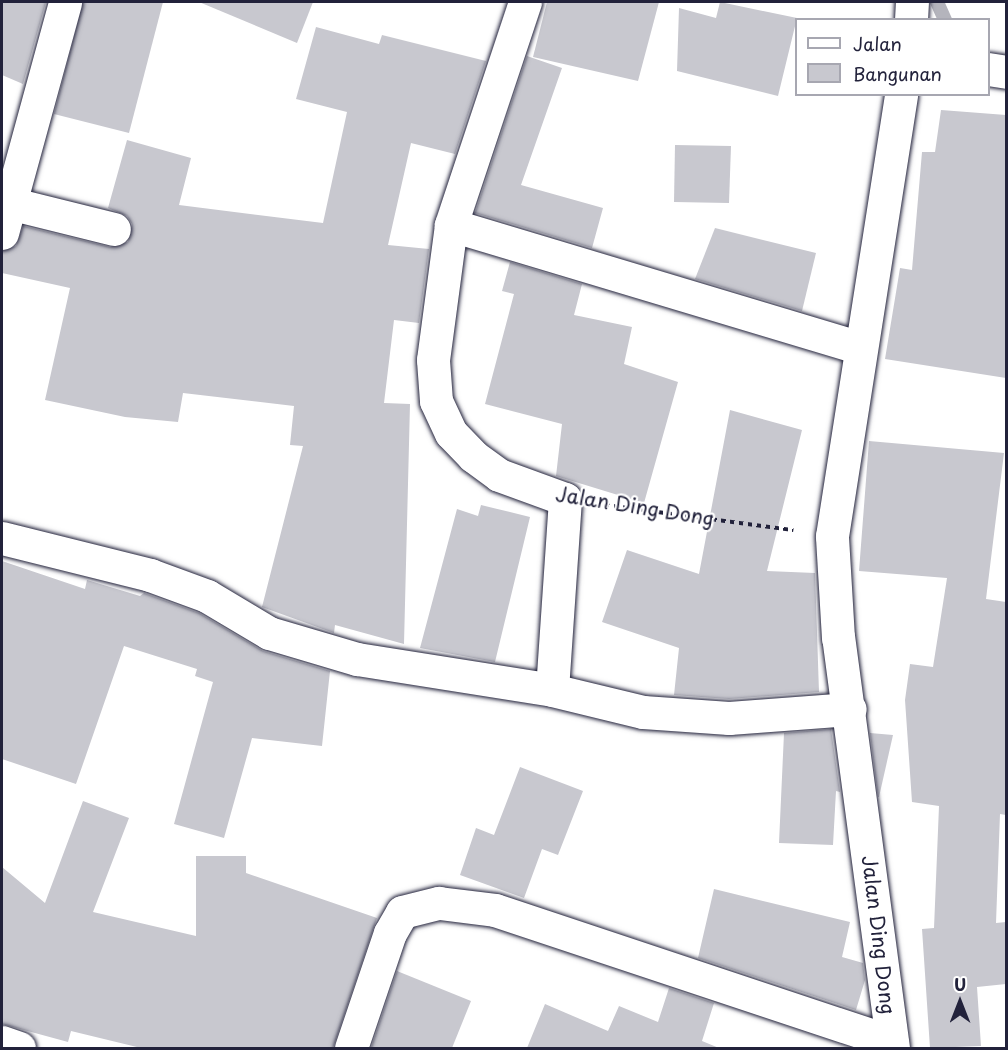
<!DOCTYPE html>
<html>
<head>
<meta charset="utf-8">
<style>
  body { margin:0 }
  #map { position:relative; width:1008px; height:1050px; overflow:hidden; background:#fff; font-family:"Playpen Sans",sans-serif }
  div>[style] { position:absolute }
  .stream>* { height:14px; margin:-7px; padding:0 7px; transform-origin:7px; border-radius:7px; background:#b4b4bc }
  .building>* { inset:0; background:#c8c8cf }
  .path>* { height:4px; margin-top:-2px; transform-origin:0; background:repeating-linear-gradient(90deg,#22223b 0 4.5px,transparent 0 9px) }
  .roads { filter:drop-shadow(0 0 2px #22223b) drop-shadow(0 0 2px #22223b) }
  .minor>* { height:33px; margin:-16.5px; padding:0 16.5px; transform-origin:16.5px; border-radius:16.5px; background:#fff }
  span { translate:-50% -50%; white-space:nowrap; text-align:center; line-height:1.15; -webkit-text-stroke:4.5px #fff; paint-order:stroke }
  .street-label { font-size:20px; color:#22223b }
  .frame { position:absolute; inset:0; border:3px solid #22223b; pointer-events:none }
  .legend { position:absolute; left:795px; top:18px; width:195px; height:78px; box-sizing:border-box; background:#fff; border:2px solid #a7a7b1; margin:0; padding:8px 10px; list-style:none; font-size:18px; color:#22223b }
  .legend li { display:flex; align-items:center; gap:12px; height:30px }
  .legend b { width:30px; border:2px solid #a7a7b1 }
  .north { position:absolute; left:930px; top:972px; width:60px; height:60px; -webkit-text-stroke:4px #fff; paint-order:stroke; rotate:0deg; font-size:16px; font-weight:700; line-height:24px; text-align:center; color:#22223b }
  .north::after { content:''; display:block; margin:auto; width:21px; height:27px; background:#22223b; clip-path:polygon(50% 0,100% 100%,50% 72%,0 100%) }
</style>
</head>
<body>
<div id="map">
  <div class="stream">
    <i style="left:937px;top:2px;width:20px;rotate:66deg"></i>
  </div>
  <div class="building">
    <i style="clip-path:polygon(2px 2px,46px 2px,23px 84px,2px 75px)"></i>
    <i style="clip-path:polygon(83px 2px,163px 2px,129px 133px,54px 114px)"></i>
    <i style="clip-path:polygon(199px 2px,313px 2px,297px 43px)"></i>
    <i style="clip-path:polygon(547px 2px,659px 2px,638px 81px,533px 57px)"></i>
    <i style="clip-path:polygon(720px 2px,797px 18px,778px 96px,677px 71px,679px 8px,716px 18px)"></i>
    <i style="clip-path:polygon(316px 27px,379px 44px,382px 35px,486px 61px,455px 154px,411px 143px,388px 245px,429px 249px,419px 323px,394px 320px,384px 403px,410px 404px,404px 644px,335px 625px,334px 633px,262px 607px,303px 446px,290px 445px,294px 406px,183px 393px,178px 422px,125px 417px,45px 400px,70px 288px,2px 273px,2px 251px,16px 246px,23px 226px,110px 247px,128px 242px,132px 224px,127px 216px,108px 208px,127px 140px,191px 158px,179px 205px,323px 223px,347px 112px,296px 99px)"></i>
    <i style="clip-path:polygon(527px 56px,562px 68px,521px 185px,603px 208px,592px 248px,475px 213px)"></i>
    <i style="clip-path:polygon(941px 110px,1006px 115px,1006px 378px,885px 359px,900px 268px,912px 270px,922px 152px,935px 152px)"></i>
    <i style="clip-path:polygon(675px 145px,731px 146px,729px 203px,674px 202px)"></i>
    <i style="clip-path:polygon(715px 228px,816px 253px,802px 311px,695px 279px)"></i>
    <i style="clip-path:polygon(510px 262px,582px 284px,574px 315px,632px 327px,624px 364px,678px 382px,644px 503px,556px 476px,562px 424px,485px 404px,514px 294px,502px 291px)"></i>
    <i style="clip-path:polygon(730px 410px,802px 430px,767px 571px,815px 573px,819px 692px,729px 699px,674px 695px,679px 648px,602px 622px,627px 550px,699px 574px)"></i>
    <i style="clip-path:polygon(869px 441px,1004px 453px,986px 599px,1006px 602px,1006px 815px,1000px 814px,996px 923px,1006px 922px,1006px 984px,977px 987px,981px 1046px,930px 1048px,922px 929px,934px 928px,939px 806px,912px 802px,905px 700px,910px 664px,933px 667px,947px 578px,859px 571px)"></i>
    <i style="clip-path:polygon(481px 505px,530px 517px,495px 662px,420px 648px,457px 509px,478px 516px)"></i>
    <i style="clip-path:polygon(2px 561px,85px 589px,87px 580px,140px 596px,144px 593px,199px 613px,263px 651px,330px 671px,322px 746px,252px 738px,224px 838px,174px 824px,213px 682px,195px 676px,197px 669px,124px 646px,76px 784px,2px 759px)"></i>
    <i style="clip-path:polygon(831px 729px,840px 792px,836px 791px,833px 845px,779px 843px,784px 733px)"></i>
    <i style="clip-path:polygon(870px 733px,893px 735px,879px 797px,878px 797px)"></i>
    <i style="clip-path:polygon(520px 767px,583px 791px,558px 855px,542px 849px,524px 898px,460px 875px,476px 828px,494px 835px)"></i>
    <i style="clip-path:polygon(83px 801px,129px 818px,93px 912px,196px 936px,196px 856px,246px 856px,246px 873px,377px 918px,333px 1048px,141px 1048px,71px 1031px,68px 1042px,2px 1024px,2px 867px,45px 903px)"></i>
    <i style="clip-path:polygon(714px 889px,850px 922px,842px 957px,863px 963px,865px 980px,856px 1010px,698px 958px)"></i>
    <i style="clip-path:polygon(397px 971px,471px 1001px,452px 1048px,371px 1048px)"></i>
    <i style="clip-path:polygon(669px 988px,714px 1003px,702px 1041px,719px 1048px,527px 1048px,545px 1004px,608px 1031px,619px 1006px,658px 1022px)"></i>
  </div>
  <div class="path">
    <i style="left:605px;top:505px;width:190px;rotate:7.6deg"></i>
  </div>
  <div class="roads">
    <div class="minor">
      <i style="left:525px;top:2px;width:235px;rotate:108.4deg"></i>
      <i style="left:451px;top:225px;width:136px;rotate:97.6deg"></i>
      <i style="left:433px;top:360px;width:41px;rotate:85.8deg"></i>
      <i style="left:436px;top:401px;width:35px;rotate:65deg"></i>
      <i style="left:451px;top:433px;width:32px;rotate:46deg"></i>
      <i style="left:473px;top:456px;width:32px;rotate:36deg"></i>
      <i style="left:499px;top:475px;width:70px;rotate:20deg"></i>
      <i style="left:565px;top:499px;width:191px;rotate:93.9deg"></i>
      <i style="left:911px;top:20px;width:18px;rotate:-87deg"></i>
      <i style="left:988px;top:69px;width:18px;rotate:9deg"></i>
      <i style="left:9px;top:203px;width:108px;rotate:13.9deg"></i>
      <i style="left:451px;top:225px;width:427px;rotate:16.7deg"></i>
      <i style="left:2px;top:233px;width:239px;rotate:-74.7deg"></i>
      <i style="left:2px;top:538px;width:153px;rotate:14deg"></i>
      <i style="left:150px;top:575px;width:61px;rotate:20.2deg"></i>
      <i style="left:207px;top:596px;width:72px;rotate:30.8deg"></i>
      <i style="left:269px;top:633px;width:92px;rotate:16.5deg"></i>
      <i style="left:357px;top:659px;width:197px;rotate:9deg"></i>
      <i style="left:552px;top:690px;width:94px;rotate:13.6deg"></i>
      <i style="left:643px;top:712px;width:86px;rotate:4deg"></i>
      <i style="left:729px;top:718px;width:121px;rotate:-4.3deg"></i>
      <i style="left:2px;top:1042px;width:18px;rotate:19deg"></i>
      <i style="left:351px;top:1048px;width:121px;rotate:-71.3deg"></i>
      <i style="left:390px;top:933px;width:24px;rotate:-60deg"></i>
      <i style="left:402px;top:912px;width:38px;rotate:-14deg"></i>
      <i style="left:439px;top:903px;width:56px;rotate:7.1deg"></i>
      <i style="left:495px;top:910px;width:418px;rotate:18.4deg"></i>
      <i style="left:893px;top:1048px;width:414px;rotate:-97.6deg"></i>
      <i style="left:838px;top:638px;width:102px;rotate:-93.4deg"></i>
      <i style="left:832px;top:536px;width:447px;rotate:-81.1deg"></i>
    </div>
  </div>
  <div class="street-label">
    <span style="left:635px;top:506px;rotate:9deg">Jalan Ding Dong</span>
    <span style="left:879px;top:935px;rotate:83deg">Jalan Ding Dong</span>
  </div>
  <div class="frame"></div>
  <ul class="legend">
  <li><b style="height:8px;background:#fff"></b>Jalan</li>
  <li><b style="height:16px;background:#c8c8cf"></b>Bangunan</li>
  </ul>
  <div class="north">U</div>
</div>
</body>
</html>
